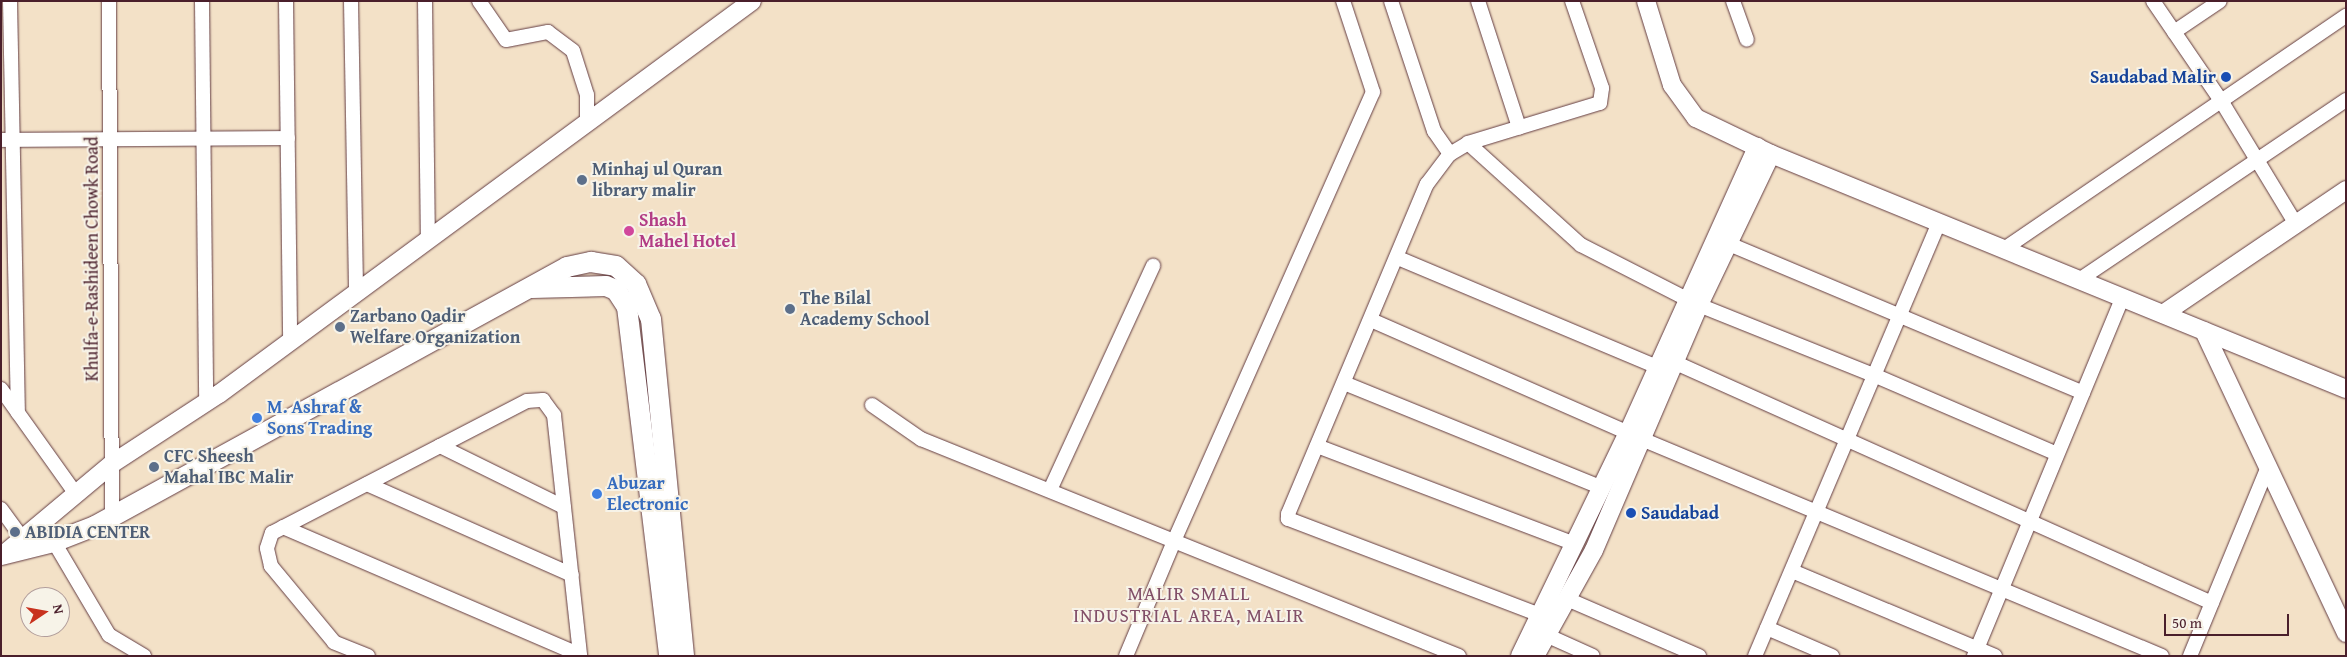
<!DOCTYPE html>
<html>
<head>
<meta charset="utf-8">
<style>
  body { margin:0 }
  #map { position:relative; width:2347px; height:657px; overflow:hidden; background:#f3e1c7; font-family:"Gentium Book Plus",serif }
  div>[style] { position:absolute }
  .roads { filter:drop-shadow(0 0 1px #633c42) drop-shadow(0 0 1px #633c42) }
  .minor>* { height:14px; margin:-7px; padding:0 7px; transform-origin:7px; border-radius:7px; background:#fff }
  .tertiary>* { height:18px; margin:-9px; padding:0 9px; transform-origin:9px; border-radius:9px; background:#fff }
  .secondary>* { height:20px; margin:-10px; padding:0 10px; transform-origin:10px; border-radius:10px; background:#fff }
  .dots>* { width:14px; height:14px; translate:-50% -50%; box-sizing:border-box; border:2px solid #f7f3e8; border-radius:50% }
  span { translate:-50% -50%; white-space:nowrap; text-align:center; line-height:1.15; -webkit-text-stroke:4px #f7f3e8; paint-order:stroke }
  .transit-label { font-size:18px; color:#164399; font-weight:700 }
  .right { translate:-100% -50%; text-align:right }
  .left { translate:0 -50%; text-align:left }
  .service-label { font-size:18px; color:#4e5e75; font-weight:700 }
  .hotel-label { font-size:18px; color:#b23c85; font-weight:700 }
  .street-label { font-size:18px; color:#4a1f2b }
  .shop-label { font-size:18px; color:#366cbe; font-weight:700 }
  .neighbourhood-label { font-size:19px; color:#824f68; letter-spacing:1px }
  .frame { position:absolute; inset:0; border:2px solid #4a1f2b; pointer-events:none }
  .north { position:absolute; left:20px; top:587px; width:50px; height:50px; box-sizing:border-box; background:#f7f3e8; border:1px solid #b29e9c; border-radius:50%; rotate:78deg; font-size:14px; font-weight:700; line-height:20px; text-align:center; color:#4a1f2b }
  .north::after { content:''; display:block; margin:auto; width:18px; height:22px; background:#c8321e; clip-path:polygon(50% 0,100% 100%,50% 72%,0 100%) }
  .scale { position:absolute; left:2164px; top:614px; width:125px; height:22px; box-sizing:border-box; border:2px solid #4a1f2b; border-top:0; padding-left:6px; font-size:15px; line-height:18px; white-space:nowrap; color:#4a1f2b; -webkit-text-stroke:4px #f7f3e8; paint-order:stroke }
</style>
</head>
<body>
<div id="map">
  <div class="roads">
    <div class="minor">
      <i style="left:10px;top:1px;width:412px;rotate:88.9deg"></i>
      <i style="left:109px;top:1px;width:515px;rotate:89.67deg"></i>
      <i style="left:202px;top:1px;width:402px;rotate:89.4deg"></i>
      <i style="left:286px;top:1px;width:341px;rotate:89.3deg"></i>
      <i style="left:351px;top:1px;width:292px;rotate:89deg"></i>
      <i style="left:425px;top:1px;width:239px;rotate:89.3deg"></i>
      <i style="left:479px;top:1px;width:47px;rotate:55.3deg"></i>
      <i style="left:506px;top:40px;width:43px;rotate:-10.8deg"></i>
      <i style="left:548px;top:32px;width:31px;rotate:37deg"></i>
      <i style="left:573px;top:51px;width:46px;rotate:72.3deg"></i>
      <i style="left:587px;top:95px;width:28px;rotate:90deg"></i>
      <i style="left:1391px;top:1px;width:137px;rotate:71.7deg"></i>
      <i style="left:1434px;top:131px;width:28px;rotate:55deg"></i>
      <i style="left:1478px;top:1px;width:133px;rotate:72deg"></i>
      <i style="left:1733px;top:1px;width:41px;rotate:70.3deg"></i>
      <i style="left:2153px;top:1px;width:122px;rotate:55.7deg"></i>
      <i style="left:2222px;top:102px;width:143px;rotate:58.8deg"></i>
      <i style="left:2174px;top:32px;width:55px;rotate:-34deg"></i>
      <i style="left:1px;top:140px;width:287px;rotate:-0.4deg"></i>
      <i style="left:1468px;top:143px;width:152px;rotate:42.1deg"></i>
      <i style="left:1581px;top:245px;width:132px;rotate:27deg"></i>
      <i style="left:1699px;top:305px;width:191px;rotate:21.9deg"></i>
      <i style="left:1876px;top:376px;width:197px;rotate:23.3deg"></i>
      <i style="left:1729px;top:244px;width:384px;rotate:22.8deg"></i>
      <i style="left:2004px;top:249px;width:414px;rotate:-34.3deg"></i>
      <i style="left:1398px;top:258px;width:281px;rotate:22.8deg"></i>
      <i style="left:2079px;top:280px;width:322px;rotate:-34deg"></i>
      <i style="left:1371px;top:320px;width:298px;rotate:23.7deg"></i>
      <i style="left:1644px;top:440px;width:561px;rotate:22.64deg"></i>
      <i style="left:1676px;top:363px;width:587px;rotate:24.12deg"></i>
      <i style="left:1344px;top:383px;width:279px;rotate:22.1deg"></i>
      <i style="left:1px;top:389px;width:129px;rotate:54.5deg"></i>
      <i style="left:872px;top:405px;width:60px;rotate:34.8deg"></i>
      <i style="left:921px;top:439px;width:580px;rotate:21.97deg"></i>
      <i style="left:440px;top:446px;width:138px;rotate:26.2deg"></i>
      <i style="left:1317px;top:446px;width:276px;rotate:20.8deg"></i>
      <i style="left:367px;top:484px;width:224px;rotate:23.9deg"></i>
      <i style="left:1050px;top:490px;width:247px;rotate:-65.3deg"></i>
      <i style="left:1px;top:509px;width:37px;rotate:54deg"></i>
      <i style="left:283px;top:527px;width:323px;rotate:23.3deg"></i>
      <i style="left:54px;top:542px;width:108px;rotate:59.4deg"></i>
      <i style="left:109px;top:635px;width:41px;rotate:31deg"></i>
      <i style="left:1792px;top:571px;width:220px;rotate:22.7deg"></i>
      <i style="left:1567px;top:599px;width:144px;rotate:23.4deg"></i>
      <i style="left:1540px;top:615px;width:270px;rotate:-159.1deg"></i>
      <i style="left:1288px;top:519px;width:5px;rotate:-90deg"></i>
      <i style="left:1288px;top:514px;width:358px;rotate:-67.2deg"></i>
      <i style="left:1427px;top:184px;width:38px;rotate:-53deg"></i>
      <i style="left:1450px;top:154px;width:21px;rotate:-31deg"></i>
      <i style="left:1468px;top:143px;width:138px;rotate:-16.9deg"></i>
      <i style="left:1600px;top:103px;width:15px;rotate:-82deg"></i>
      <i style="left:1602px;top:88px;width:92px;rotate:-109deg"></i>
      <i style="left:1767px;top:628px;width:71px;rotate:23.3deg"></i>
      <i style="left:1546px;top:635px;width:51px;rotate:24.1deg"></i>
      <i style="left:368px;top:656px;width:37px;rotate:-158deg"></i>
      <i style="left:334px;top:642px;width:99px;rotate:-129.7deg"></i>
      <i style="left:271px;top:566px;width:18px;rotate:-103deg"></i>
      <i style="left:267px;top:548px;width:16px;rotate:-72deg"></i>
      <i style="left:272px;top:533px;width:287px;rotate:-27.4deg"></i>
      <i style="left:527px;top:401px;width:16px;rotate:-4deg"></i>
      <i style="left:543px;top:400px;width:19px;rotate:54deg"></i>
      <i style="left:554px;top:415px;width:242px;rotate:83.8deg"></i>
      <i style="left:1126px;top:656px;width:125px;rotate:-67.3deg"></i>
      <i style="left:1174px;top:541px;width:491px;rotate:-66.1deg"></i>
      <i style="left:1373px;top:92px;width:96px;rotate:-108.2deg"></i>
      <i style="left:1755px;top:656px;width:471px;rotate:-67deg"></i>
      <i style="left:1974px;top:656px;width:389px;rotate:-67.5deg"></i>
      <i style="left:2190px;top:656px;width:202px;rotate:-67.6deg"></i>
    </div>
    <div class="tertiary">
      <i style="left:1646px;top:1px;width:88px;rotate:72.8deg"></i>
      <i style="left:1672px;top:85px;width:41px;rotate:54deg"></i>
      <i style="left:1696px;top:118px;width:83px;rotate:25.6deg"></i>
      <i style="left:1771px;top:154px;width:621px;rotate:22.23deg"></i>
      <i style="left:2163px;top:314px;width:221px;rotate:-34.1deg"></i>
      <i style="left:2204px;top:331px;width:334px;rotate:64.8deg"></i>
      <i style="left:3px;top:555px;width:143px;rotate:-39.9deg"></i>
      <i style="left:113px;top:463px;width:126px;rotate:-33.1deg"></i>
      <i style="left:219px;top:394px;width:662px;rotate:-36.4deg"></i>
      <i style="left:1520px;top:656px;width:248px;rotate:-64.2deg"></i>
      <i style="left:1628px;top:433px;width:314px;rotate:-65.7deg"></i>
      <i style="left:1535px;top:656px;width:121px;rotate:-60.9deg"></i>
      <i style="left:1594px;top:550px;width:267px;rotate:-66.8deg"></i>
      <i style="left:1699px;top:305px;width:167px;rotate:-64.5deg"></i>
    </div>
    <div class="secondary">
      <i style="left:532px;top:288px;width:74px;rotate:-1.5deg"></i>
      <i style="left:606px;top:286px;width:11px;rotate:22deg"></i>
      <i style="left:616px;top:290px;width:20px;rotate:57deg"></i>
      <i style="left:627px;top:307px;width:352px;rotate:83.1deg"></i>
      <i style="left:1px;top:555px;width:55px;rotate:-13.8deg"></i>
      <i style="left:54px;top:542px;width:44px;rotate:-21.3deg"></i>
      <i style="left:95px;top:526px;width:538px;rotate:-28.75deg"></i>
      <i style="left:567px;top:267px;width:25px;rotate:-12deg"></i>
      <i style="left:591px;top:262px;width:25px;rotate:9deg"></i>
      <i style="left:616px;top:266px;width:27px;rotate:42deg"></i>
      <i style="left:636px;top:284px;width:38px;rotate:67deg"></i>
      <i style="left:651px;top:319px;width:339px;rotate:84.4deg"></i>
    </div>
  </div>
  <div class="dots">
    <i style="left:2226px;top:77px;background:#1a4fb4"></i>
    <i style="left:582px;top:180px;background:#5c6f8a"></i>
    <i style="left:629px;top:231px;background:#d1479c"></i>
    <i style="left:790px;top:309px;background:#5c6f8a"></i>
    <i style="left:340px;top:327px;background:#5c6f8a"></i>
    <i style="left:257px;top:418px;background:#3f7fe0"></i>
    <i style="left:154px;top:467px;background:#5c6f8a"></i>
    <i style="left:597px;top:494px;background:#3f7fe0"></i>
    <i style="left:1631px;top:513px;background:#1a4fb4"></i>
    <i style="left:15px;top:532px;background:#5c6f8a"></i>
  </div>
  <div class="transit-label">
    <span class="right" style="left:2216px;top:77px">Saudabad Malir</span>
    <span class="left" style="left:1641px;top:513px">Saudabad</span>
  </div>
  <div class="service-label">
    <span class="left" style="left:592px;top:180px">Minhaj ul Quran<br>library malir</span>
    <span class="left" style="left:800px;top:309px">The Bilal<br>Academy School</span>
    <span class="left" style="left:350px;top:327px">Zarbano Qadir<br>Welfare Organization</span>
    <span class="left" style="left:164px;top:467px">CFC Sheesh<br>Mahal IBC Malir</span>
    <span class="left" style="left:25px;top:532px">ABIDIA CENTER</span>
  </div>
  <div class="hotel-label">
    <span class="left" style="left:639px;top:231px">Shash<br>Mahel Hotel</span>
  </div>
  <div class="street-label">
    <span style="left:92px;top:259px;rotate:-90deg">Khulfa-e-Rashideen Chowk Road</span>
  </div>
  <div class="shop-label">
    <span class="left" style="left:267px;top:418px">M. Ashraf &amp;<br>Sons Trading</span>
    <span class="left" style="left:607px;top:494px">Abuzar<br>Electronic</span>
  </div>
  <div class="neighbourhood-label">
    <span style="left:1189px;top:605px">MALIR SMALL<br>INDUSTRIAL AREA, MALIR</span>
  </div>
  <div class="frame"></div>
  <div class="north">N</div>
  <div class="scale">50 m</div>
</div>
</body>
</html>
